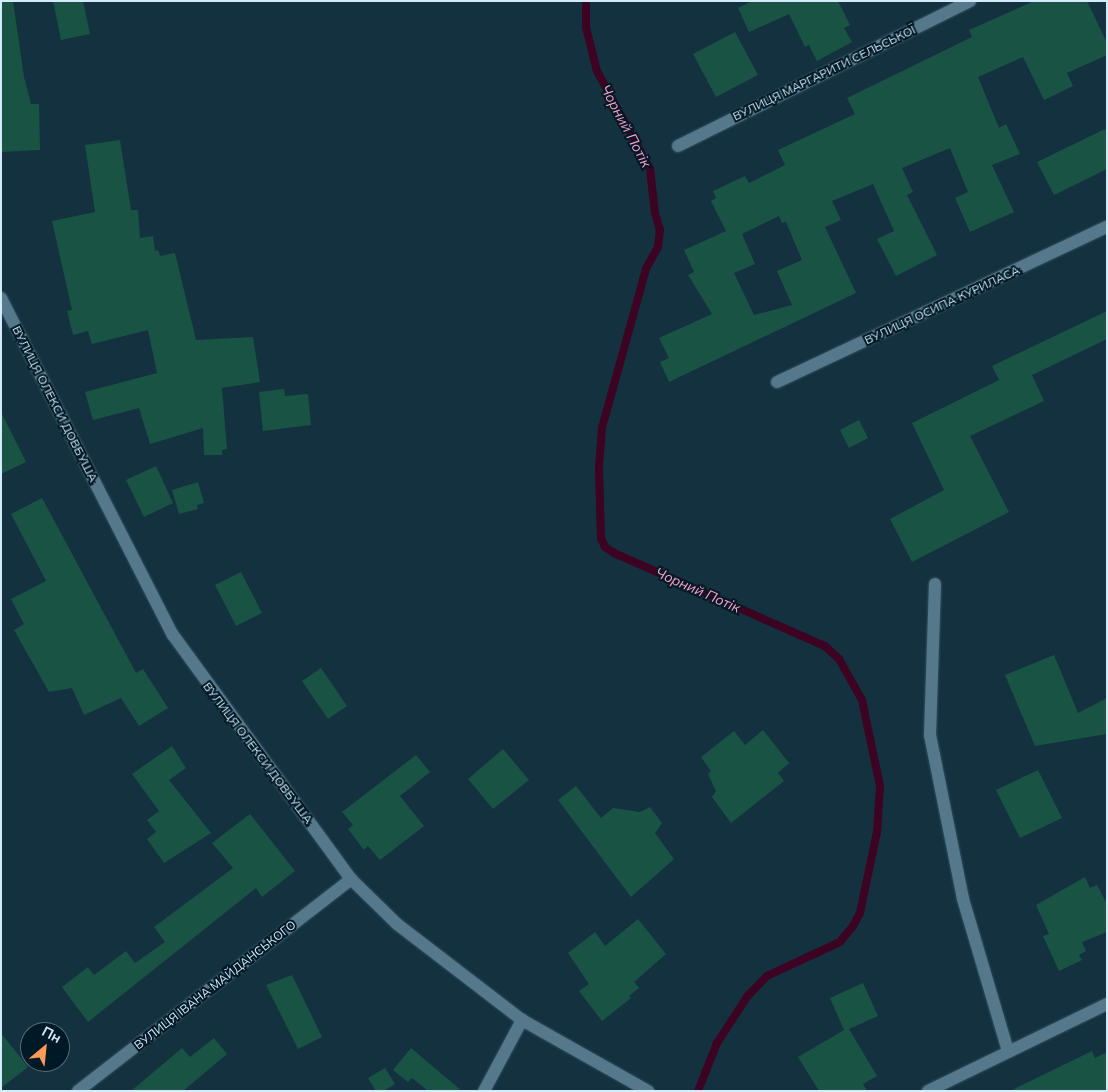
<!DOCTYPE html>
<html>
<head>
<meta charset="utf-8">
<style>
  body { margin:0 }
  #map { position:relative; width:1108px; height:1092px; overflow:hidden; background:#143140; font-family:Mulish,sans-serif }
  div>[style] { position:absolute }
  .stream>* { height:8px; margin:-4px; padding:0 4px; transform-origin:4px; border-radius:4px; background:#3c0322 }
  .building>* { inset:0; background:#195344 }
  .roads { filter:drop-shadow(0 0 1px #334f5e) drop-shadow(0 0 1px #334f5e) }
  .minor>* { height:12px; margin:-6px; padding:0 6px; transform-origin:6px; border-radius:6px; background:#55788b }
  span { translate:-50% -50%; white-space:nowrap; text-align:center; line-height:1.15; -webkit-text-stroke:4px #001926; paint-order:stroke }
  .street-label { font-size:12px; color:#d3ebfa }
  .water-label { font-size:14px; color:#fea0c9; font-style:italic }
  .frame { position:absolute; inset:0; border:2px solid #d3ebfa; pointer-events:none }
  .north { position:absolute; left:20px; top:1022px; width:50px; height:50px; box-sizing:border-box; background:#001926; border:1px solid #546d7b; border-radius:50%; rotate:28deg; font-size:14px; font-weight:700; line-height:20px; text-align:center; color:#d3ebfa }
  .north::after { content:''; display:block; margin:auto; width:18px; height:22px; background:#fe9b59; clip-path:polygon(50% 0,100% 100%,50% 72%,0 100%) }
</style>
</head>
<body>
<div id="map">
  <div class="stream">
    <i style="left:586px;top:1px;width:26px;rotate:90deg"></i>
    <i style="left:586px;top:27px;width:45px;rotate:76deg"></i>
    <i style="left:597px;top:71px;width:111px;rotate:61.6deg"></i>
    <i style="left:650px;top:169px;width:44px;rotate:83.5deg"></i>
    <i style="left:655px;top:213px;width:18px;rotate:74deg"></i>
    <i style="left:660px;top:230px;width:17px;rotate:97deg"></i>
    <i style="left:658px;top:247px;width:25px;rotate:119deg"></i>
    <i style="left:646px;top:269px;width:165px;rotate:105.5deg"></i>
    <i style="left:602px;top:428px;width:40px;rotate:94.3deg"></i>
    <i style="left:599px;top:468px;width:70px;rotate:88.4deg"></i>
    <i style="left:601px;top:538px;width:10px;rotate:66deg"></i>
    <i style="left:605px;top:547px;width:11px;rotate:34deg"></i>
    <i style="left:614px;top:553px;width:231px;rotate:23.8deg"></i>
    <i style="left:825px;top:646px;width:19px;rotate:43deg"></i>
    <i style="left:839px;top:659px;width:47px;rotate:60.7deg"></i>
    <i style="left:862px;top:700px;width:88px;rotate:78.2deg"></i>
    <i style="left:880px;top:786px;width:46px;rotate:93.7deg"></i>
    <i style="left:877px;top:832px;width:83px;rotate:101.9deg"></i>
    <i style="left:860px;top:913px;width:15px;rotate:118deg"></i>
    <i style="left:853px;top:926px;width:21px;rotate:129deg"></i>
    <i style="left:840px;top:942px;width:81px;rotate:155deg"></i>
    <i style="left:767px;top:976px;width:29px;rotate:134deg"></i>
    <i style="left:747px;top:997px;width:55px;rotate:123.1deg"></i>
    <i style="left:717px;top:1043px;width:52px;rotate:111.6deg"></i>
  </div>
  <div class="building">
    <i style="clip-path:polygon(1px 1px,13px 1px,24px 77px,31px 104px,39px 104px,40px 150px,1px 152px)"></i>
    <i style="clip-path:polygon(53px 1px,83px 1px,90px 34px,61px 40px)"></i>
    <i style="clip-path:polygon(752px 1px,838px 1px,850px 25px,844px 28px,852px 42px,817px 61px,809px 45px,805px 47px,789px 14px,749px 32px,738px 8px)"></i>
    <i style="clip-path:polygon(evenodd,1034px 1px,1087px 1px,1107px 43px,1107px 55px,1067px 73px,1073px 86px,1044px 100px,1023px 57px,978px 77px,999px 128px,1006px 124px,1020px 154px,992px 165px,1014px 212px,970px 232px,955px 198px,968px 192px,950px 148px,902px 168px,913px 192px,907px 195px,937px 255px,896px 276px,877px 239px,894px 231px,873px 184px,832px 201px,841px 220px,825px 227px,856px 293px,669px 382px,660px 362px,669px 358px,659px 338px,712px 314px,688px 275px,694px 272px,684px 250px,726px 231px,711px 201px,716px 198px,713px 191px,745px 176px,749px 183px,785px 165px,778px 150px,855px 114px,847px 98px,972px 37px,969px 30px,1034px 1px,779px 216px,782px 223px,786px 222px,802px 260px,777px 271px,792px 305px,754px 315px,734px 273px,755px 264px,742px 234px,779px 216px)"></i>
    <i style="clip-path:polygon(735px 32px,758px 75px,716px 97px,693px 54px)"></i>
    <i style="clip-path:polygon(1107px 128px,1107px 169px,1054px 195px,1037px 162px)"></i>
    <i style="clip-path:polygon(120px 140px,131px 210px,138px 210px,140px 238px,153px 236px,155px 251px,158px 250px,160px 256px,175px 253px,196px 340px,253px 337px,260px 382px,222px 388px,227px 449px,222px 450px,222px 455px,204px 455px,203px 428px,150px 444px,139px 408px,93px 420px,85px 392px,157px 373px,148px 330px,92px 344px,88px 331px,73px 335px,67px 311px,72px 310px,52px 221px,95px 212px,85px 145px)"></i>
    <i style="clip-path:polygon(1107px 311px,1107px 339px,1032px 375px,1044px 401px,970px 436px,1009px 512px,912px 562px,890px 519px,944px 490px,912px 423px,999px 380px,992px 366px)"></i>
    <i style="clip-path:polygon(284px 389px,285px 396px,308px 394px,311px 425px,263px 431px,259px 392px)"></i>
    <i style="clip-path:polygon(1px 412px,26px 462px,1px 474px)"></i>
    <i style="clip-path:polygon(859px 420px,868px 438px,849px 448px,840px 430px)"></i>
    <i style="clip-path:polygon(156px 466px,173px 503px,144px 517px,126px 480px)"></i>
    <i style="clip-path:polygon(198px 482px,204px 503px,197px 505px,198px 509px,179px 514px,172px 490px)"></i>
    <i style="clip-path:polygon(42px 498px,136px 673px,143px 669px,168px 708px,139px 726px,121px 698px,84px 715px,72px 688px,49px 692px,14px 630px,24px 624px,11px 599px,46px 581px,11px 514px)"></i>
    <i style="clip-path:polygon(241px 572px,262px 613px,236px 626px,215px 585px)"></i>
    <i style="clip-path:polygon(1054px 655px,1078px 713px,1107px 698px,1107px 734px,1035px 746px,1005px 675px)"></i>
    <i style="clip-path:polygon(321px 668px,347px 706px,328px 719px,302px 681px)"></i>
    <i style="clip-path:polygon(763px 730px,789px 763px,778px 773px,784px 781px,731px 823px,712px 797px,716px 791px,708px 774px,711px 771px,701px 757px,734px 731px,745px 745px)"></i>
    <i style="clip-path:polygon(172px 746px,186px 768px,169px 780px,211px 833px,164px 863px,147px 839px,156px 832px,147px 820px,159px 811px,132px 774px)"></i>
    <i style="clip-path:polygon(503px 749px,529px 780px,493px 809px,468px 779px)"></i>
    <i style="clip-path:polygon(416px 755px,430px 772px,400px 796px,424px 826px,380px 860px,368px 846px,364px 850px,348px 829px,353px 825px,342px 812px)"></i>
    <i style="clip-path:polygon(1038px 770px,1062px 818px,1020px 838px,996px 790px)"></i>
    <i style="clip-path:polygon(576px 786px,601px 818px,613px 808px,640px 812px,650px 807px,662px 823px,655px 833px,674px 859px,631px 897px,558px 800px)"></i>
    <i style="clip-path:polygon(250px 814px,295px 871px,262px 897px,256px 888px,88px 1022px,62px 987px,88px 967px,94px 975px,126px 951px,135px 963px,165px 942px,154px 927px,233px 868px,212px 843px)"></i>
    <i style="clip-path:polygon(1085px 877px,1090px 888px,1097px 885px,1107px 904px,1107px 932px,1082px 942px,1086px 951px,1079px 955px,1082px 960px,1059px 971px,1043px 936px,1049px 934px,1036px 905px)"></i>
    <i style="clip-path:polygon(638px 919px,666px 954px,634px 982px,639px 988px,629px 996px,631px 998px,602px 1021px,579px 991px,589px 984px,568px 953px,595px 932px,605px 946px)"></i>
    <i style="clip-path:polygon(292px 975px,322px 1037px,298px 1049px,266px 985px)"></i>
    <i style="clip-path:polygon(863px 983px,878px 1016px,849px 1029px,877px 1076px,863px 1084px,867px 1091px,819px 1091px,798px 1057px,844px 1030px,830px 998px)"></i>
    <i style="clip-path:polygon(1px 1033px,28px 1067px,1px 1088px)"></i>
    <i style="clip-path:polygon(214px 1038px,227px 1054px,183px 1091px,131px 1091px,182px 1048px,190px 1057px)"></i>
    <i style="clip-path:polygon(411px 1048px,462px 1091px,428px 1091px,412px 1078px,408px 1082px,393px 1070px)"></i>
    <i style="clip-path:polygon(1092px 1051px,1095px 1058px,1107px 1052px,1107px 1091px,1010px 1091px)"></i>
    <i style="clip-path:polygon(385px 1068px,395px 1084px,384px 1091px,376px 1091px,368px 1078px)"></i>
  </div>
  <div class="roads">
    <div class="minor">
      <i style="left:678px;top:146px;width:326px;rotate:-26.4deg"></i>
      <i style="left:1px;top:298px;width:378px;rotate:63deg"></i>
      <i style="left:173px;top:635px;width:302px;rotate:53.9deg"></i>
      <i style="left:351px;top:879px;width:64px;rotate:44.4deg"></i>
      <i style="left:397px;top:924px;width:158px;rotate:37.5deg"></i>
      <i style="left:522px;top:1020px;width:145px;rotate:29.4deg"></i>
      <i style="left:777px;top:382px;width:365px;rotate:-25.2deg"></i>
      <i style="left:935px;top:584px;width:151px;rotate:91.9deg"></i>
      <i style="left:930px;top:735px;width:167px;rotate:78.6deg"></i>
      <i style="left:963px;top:899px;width:159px;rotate:73.5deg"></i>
      <i style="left:78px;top:1091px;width:346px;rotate:-37.8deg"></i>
      <i style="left:484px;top:1091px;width:81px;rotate:-61.8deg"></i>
      <i style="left:928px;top:1091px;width:199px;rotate:-25.9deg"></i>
    </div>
  </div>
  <div class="street-label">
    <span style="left:824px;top:73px;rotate:-26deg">ВУЛИЦЯ МАРГАРИТИ СЕЛЬСЬКОЇ</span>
    <span style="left:942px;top:305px;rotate:-25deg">ВУЛИЦЯ ОСИПА КУРИЛАСА</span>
    <span style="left:55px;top:404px;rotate:63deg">ВУЛИЦЯ ОЛЕКСИ ДОВБУША</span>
    <span style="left:258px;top:753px;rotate:53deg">ВУЛИЦЯ ОЛЕКСИ ДОВБУША</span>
    <span style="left:215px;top:985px;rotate:-38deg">ВУЛИЦЯ ІВАНА МАЙДАНСЬКОГО</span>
  </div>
  <div class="water-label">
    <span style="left:626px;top:126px;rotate:62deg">Чорний Потік</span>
    <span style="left:698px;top:590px;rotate:24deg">Чорний Потік</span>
  </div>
  <div class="frame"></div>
  <div class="north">Пн</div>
</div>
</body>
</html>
